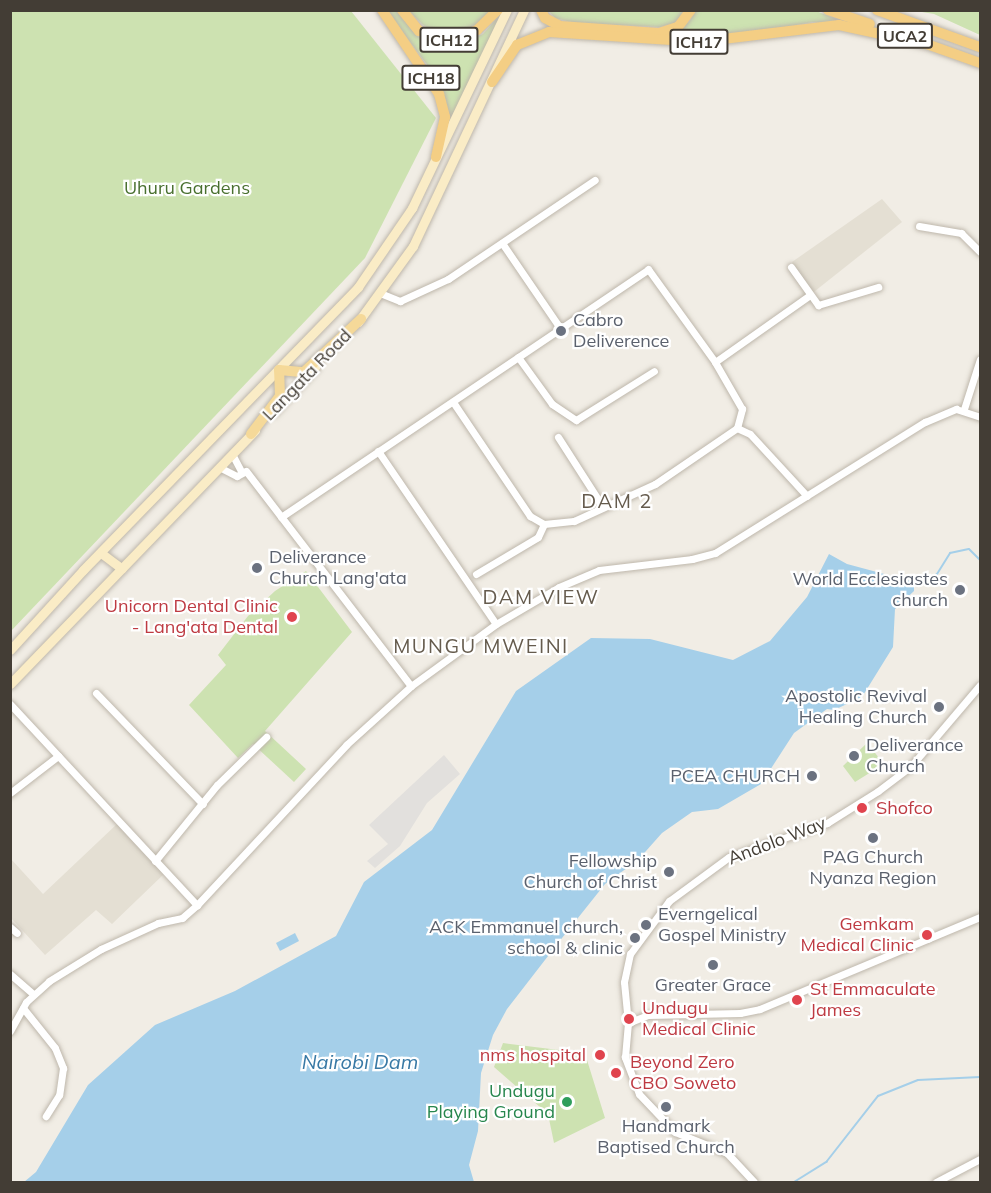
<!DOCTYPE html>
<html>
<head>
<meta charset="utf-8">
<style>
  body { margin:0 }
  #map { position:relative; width:991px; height:1193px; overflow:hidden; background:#f1ede5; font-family:Mulish,sans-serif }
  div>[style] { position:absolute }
  .residential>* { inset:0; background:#e4dfd3 }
  .green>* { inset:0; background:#cde2b1 }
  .parking>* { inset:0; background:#e2e0dd }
  .water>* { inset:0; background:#a5cfe9 }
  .stream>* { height:2px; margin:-1px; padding:0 1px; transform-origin:1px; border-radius:1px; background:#a5cfe9 }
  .roads { filter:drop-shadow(0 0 2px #beb7ab) drop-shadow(0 0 2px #beb7ab) }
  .minor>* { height:7px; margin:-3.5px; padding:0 3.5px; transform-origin:3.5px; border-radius:3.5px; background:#fff }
  .secondary>* { height:9px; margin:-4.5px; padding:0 4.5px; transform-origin:4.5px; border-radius:4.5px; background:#faecc6 }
  .primary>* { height:10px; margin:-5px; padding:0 5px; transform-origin:5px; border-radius:5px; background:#f5d999 }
  .trunk>* { height:10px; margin:-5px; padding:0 5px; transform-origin:5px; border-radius:5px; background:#f4ce84 }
  .dots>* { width:16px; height:16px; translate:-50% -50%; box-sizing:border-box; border:3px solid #fff; border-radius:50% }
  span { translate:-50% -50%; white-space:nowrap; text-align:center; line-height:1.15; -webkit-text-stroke:4.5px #fff; paint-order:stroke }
  .shield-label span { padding:2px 4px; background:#fff; border:2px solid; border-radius:4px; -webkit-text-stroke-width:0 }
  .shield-label { font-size:16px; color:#433d35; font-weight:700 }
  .park-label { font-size:18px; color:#486f2e }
  .worship-label { font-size:18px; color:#5b616d }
  .left { translate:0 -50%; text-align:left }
  .right { translate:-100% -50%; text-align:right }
  .street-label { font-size:18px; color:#433d35 }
  .health-label { font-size:18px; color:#be3a42 }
  .leisure-label { font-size:18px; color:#27864d }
  .neighbourhood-label { font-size:20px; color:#655b4d; letter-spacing:1.5px }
  .water-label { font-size:20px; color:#3879a5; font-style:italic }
  .frame { position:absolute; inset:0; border:12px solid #433d35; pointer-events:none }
</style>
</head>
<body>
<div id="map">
  <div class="residential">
    <i style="clip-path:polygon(882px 199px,902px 222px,810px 295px,792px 262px)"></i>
    <i style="clip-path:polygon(117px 824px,164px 874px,112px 924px,96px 910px,45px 955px,11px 918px,11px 859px,43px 894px)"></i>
  </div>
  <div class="green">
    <i style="clip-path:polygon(11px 10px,351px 11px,436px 118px,365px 258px,11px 631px)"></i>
    <i style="clip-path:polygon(696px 10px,816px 11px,852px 25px,813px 22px,746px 34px,674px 39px,671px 33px,689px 22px)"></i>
    <i style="clip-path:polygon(387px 11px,397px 11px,417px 36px,440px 44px,461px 43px,483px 34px,502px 13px,448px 125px,446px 100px,434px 74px)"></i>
    <i style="clip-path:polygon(409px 11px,491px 11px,480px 23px,456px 34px,439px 34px,423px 25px)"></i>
    <i style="clip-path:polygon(549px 11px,685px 11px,675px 23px,660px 27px,575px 23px,555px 18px)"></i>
    <i style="clip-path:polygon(916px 11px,980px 11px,980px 35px,934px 14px)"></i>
    <i style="clip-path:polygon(306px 571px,352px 632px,265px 731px,306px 769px,294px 782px,253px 744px,238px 758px,189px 705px,226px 665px,218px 655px,248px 616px,275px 591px)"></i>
    <i style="clip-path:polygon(867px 743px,884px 764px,855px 782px,843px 766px)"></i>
    <i style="clip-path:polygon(503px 1043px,559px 1050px,587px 1060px,605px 1118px,554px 1143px,548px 1114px,494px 1067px)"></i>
  </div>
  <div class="parking">
    <i style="clip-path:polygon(444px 755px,460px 774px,427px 803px,400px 846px,375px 868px,367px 861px,388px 844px,369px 825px)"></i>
  </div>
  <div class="water">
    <i style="clip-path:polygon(829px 554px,847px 564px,914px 582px,914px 591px,895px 609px,893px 647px,862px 697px,834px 710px,827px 709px,794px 733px,761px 784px,718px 809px,692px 812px,662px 833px,638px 860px,605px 884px,562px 938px,507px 1009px,493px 1035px,481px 1073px,478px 1131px,469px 1165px,474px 1182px,24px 1182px,36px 1172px,88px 1085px,155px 1025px,235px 991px,336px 936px,364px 882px,432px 830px,516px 691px,591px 638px,650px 639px,733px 660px,770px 641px,807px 597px)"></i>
    <i style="clip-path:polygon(295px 933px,299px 941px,280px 951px,276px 943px)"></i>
  </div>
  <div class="stream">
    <i style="left:914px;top:584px;width:25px;rotate:-23deg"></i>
    <i style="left:937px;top:574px;width:25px;rotate:-58deg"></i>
    <i style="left:950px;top:553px;width:19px;rotate:-12deg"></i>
    <i style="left:969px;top:549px;width:16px;rotate:45deg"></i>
    <i style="left:794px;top:1182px;width:39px;rotate:-32deg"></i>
    <i style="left:827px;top:1161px;width:83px;rotate:-51.9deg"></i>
    <i style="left:878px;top:1096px;width:43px;rotate:-21.8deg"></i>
    <i style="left:918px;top:1080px;width:62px;rotate:-2.8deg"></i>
  </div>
  <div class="roads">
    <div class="minor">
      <i style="left:919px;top:226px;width:43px;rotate:9.5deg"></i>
      <i style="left:961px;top:233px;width:27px;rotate:45deg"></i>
      <i style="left:502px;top:243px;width:103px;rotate:55.7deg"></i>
      <i style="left:791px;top:267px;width:47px;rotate:54.6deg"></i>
      <i style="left:818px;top:305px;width:63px;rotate:-16.7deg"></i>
      <i style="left:380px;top:293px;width:22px;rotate:22deg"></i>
      <i style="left:400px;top:301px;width:53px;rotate:-24.6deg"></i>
      <i style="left:448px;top:279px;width:177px;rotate:-34deg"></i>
      <i style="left:518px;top:357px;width:58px;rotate:54.1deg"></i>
      <i style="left:552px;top:404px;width:29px;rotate:34deg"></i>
      <i style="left:576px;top:420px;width:92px;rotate:-32.1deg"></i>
      <i style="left:453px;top:402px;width:138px;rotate:56deg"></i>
      <i style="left:530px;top:516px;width:16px;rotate:30deg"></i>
      <i style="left:544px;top:524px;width:30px;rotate:-6deg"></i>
      <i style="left:574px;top:521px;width:89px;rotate:-24.6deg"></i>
      <i style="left:655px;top:484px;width:99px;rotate:-34.3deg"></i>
      <i style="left:737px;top:428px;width:14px;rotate:25deg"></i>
      <i style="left:750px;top:434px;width:84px;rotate:47.4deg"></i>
      <i style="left:964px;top:409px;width:52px;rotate:-72.3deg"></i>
      <i style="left:737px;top:428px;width:20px;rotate:-75deg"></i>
      <i style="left:742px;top:409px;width:54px;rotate:-119.9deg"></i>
      <i style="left:715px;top:362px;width:116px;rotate:-35.2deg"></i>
      <i style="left:558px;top:437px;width:83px;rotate:57.3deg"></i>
      <i style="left:378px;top:451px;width:209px;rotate:55.7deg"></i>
      <i style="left:232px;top:454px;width:21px;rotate:62deg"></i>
      <i style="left:219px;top:467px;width:20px;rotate:27deg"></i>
      <i style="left:237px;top:476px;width:10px;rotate:-29deg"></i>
      <i style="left:246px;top:471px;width:271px;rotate:52.5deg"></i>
      <i style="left:281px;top:517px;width:443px;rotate:-34deg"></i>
      <i style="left:648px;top:269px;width:115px;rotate:54.2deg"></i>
      <i style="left:476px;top:574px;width:72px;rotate:-30.8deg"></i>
      <i style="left:538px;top:537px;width:14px;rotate:-65deg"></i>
      <i style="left:96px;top:693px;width:154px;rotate:46.1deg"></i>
      <i style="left:10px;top:704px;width:275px;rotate:47.1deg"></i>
      <i style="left:197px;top:905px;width:219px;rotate:-47deg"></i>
      <i style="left:346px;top:745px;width:88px;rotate:-42.2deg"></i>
      <i style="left:411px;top:686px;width:105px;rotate:-36.1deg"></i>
      <i style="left:496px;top:624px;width:73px;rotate:-30.4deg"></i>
      <i style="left:559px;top:587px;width:43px;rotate:-23deg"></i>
      <i style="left:599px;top:570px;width:94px;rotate:-6.7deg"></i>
      <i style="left:692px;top:559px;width:24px;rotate:-15deg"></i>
      <i style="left:715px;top:553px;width:248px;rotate:-32deg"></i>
      <i style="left:925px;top:422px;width:34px;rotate:-23deg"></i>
      <i style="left:956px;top:409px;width:25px;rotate:18deg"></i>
      <i style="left:10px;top:793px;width:61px;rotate:-37.6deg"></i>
      <i style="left:155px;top:861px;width:98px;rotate:-50.8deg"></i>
      <i style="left:217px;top:785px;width:69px;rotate:-44.4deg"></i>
      <i style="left:10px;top:927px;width:9px;rotate:41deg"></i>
      <i style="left:10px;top:974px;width:30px;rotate:41deg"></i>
      <i style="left:23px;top:1008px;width:51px;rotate:51.3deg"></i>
      <i style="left:55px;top:1048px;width:22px;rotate:68deg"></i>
      <i style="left:63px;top:1068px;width:27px;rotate:98deg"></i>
      <i style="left:59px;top:1095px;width:25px;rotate:122deg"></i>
      <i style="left:628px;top:1023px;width:41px;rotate:-95.6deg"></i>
      <i style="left:624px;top:982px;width:29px;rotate:-78deg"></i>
      <i style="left:630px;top:954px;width:66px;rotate:-53.7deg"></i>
      <i style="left:669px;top:901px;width:74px;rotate:-36.3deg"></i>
      <i style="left:729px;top:857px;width:104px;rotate:-19.1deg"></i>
      <i style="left:827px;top:823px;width:60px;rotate:-32.1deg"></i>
      <i style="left:878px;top:791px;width:41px;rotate:-37.1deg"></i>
      <i style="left:911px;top:766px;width:106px;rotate:-49.6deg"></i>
      <i style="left:10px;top:1031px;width:33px;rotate:-61deg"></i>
      <i style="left:26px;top:1002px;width:31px;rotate:-42deg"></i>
      <i style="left:49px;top:981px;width:61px;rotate:-31.6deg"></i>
      <i style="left:101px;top:949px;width:63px;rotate:-24.5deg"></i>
      <i style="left:158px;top:923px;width:25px;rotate:-12deg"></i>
      <i style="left:182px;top:918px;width:20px;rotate:-41deg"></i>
      <i style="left:754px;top:1182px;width:40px;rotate:-133deg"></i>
      <i style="left:727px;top:1153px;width:56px;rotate:-158deg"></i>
      <i style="left:675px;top:1132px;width:52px;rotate:-133.5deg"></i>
      <i style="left:639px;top:1094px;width:40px;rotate:-111deg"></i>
      <i style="left:625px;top:1057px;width:34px;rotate:-85deg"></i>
      <i style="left:628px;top:1023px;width:22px;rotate:-22deg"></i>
      <i style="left:648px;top:1015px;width:92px;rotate:-1.2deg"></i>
      <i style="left:740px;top:1013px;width:20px;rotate:-11deg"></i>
      <i style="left:760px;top:1009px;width:238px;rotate:-22.7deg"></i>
      <i style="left:936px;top:1182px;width:50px;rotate:-27.6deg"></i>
    </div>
    <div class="secondary">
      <i style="left:358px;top:322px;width:94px;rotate:-54.1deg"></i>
      <i style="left:413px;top:246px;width:261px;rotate:-64.8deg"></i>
      <i style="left:273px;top:412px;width:62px;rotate:-47deg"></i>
      <i style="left:101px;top:553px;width:26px;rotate:37deg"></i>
      <i style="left:10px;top:650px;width:108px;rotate:-47.6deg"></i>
      <i style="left:83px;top:570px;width:395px;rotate:-45.8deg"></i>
      <i style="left:358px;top:287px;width:96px;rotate:-55.6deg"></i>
      <i style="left:412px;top:208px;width:220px;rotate:-64.4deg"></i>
      <i style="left:10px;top:684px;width:353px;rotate:-46deg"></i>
    </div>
    <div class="primary">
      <i style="left:251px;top:434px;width:48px;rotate:-52.7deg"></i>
      <i style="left:280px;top:396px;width:26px;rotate:-92deg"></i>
      <i style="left:279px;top:370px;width:25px;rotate:5deg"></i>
      <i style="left:304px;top:372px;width:78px;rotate:-42.9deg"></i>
    </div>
    <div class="trunk">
      <i style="left:382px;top:10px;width:102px;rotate:55.8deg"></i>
      <i style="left:439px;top:94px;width:24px;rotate:75deg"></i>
      <i style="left:445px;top:117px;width:41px;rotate:102.7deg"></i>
      <i style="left:402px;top:10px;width:27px;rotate:51deg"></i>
      <i style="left:419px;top:31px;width:32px;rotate:16deg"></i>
      <i style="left:450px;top:40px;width:29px;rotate:-20deg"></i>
      <i style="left:477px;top:30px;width:29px;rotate:-44deg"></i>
      <i style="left:541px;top:10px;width:9px;rotate:63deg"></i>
      <i style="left:545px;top:18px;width:17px;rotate:28deg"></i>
      <i style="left:560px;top:26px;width:99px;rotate:4deg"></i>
      <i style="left:659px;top:33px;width:20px;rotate:-18deg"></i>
      <i style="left:678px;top:27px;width:21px;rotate:-53deg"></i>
      <i style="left:828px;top:10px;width:44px;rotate:18.4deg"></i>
      <i style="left:877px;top:10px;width:109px;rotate:19.8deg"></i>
      <i style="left:921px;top:42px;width:63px;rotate:19.6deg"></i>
      <i style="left:492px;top:82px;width:45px;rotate:-56deg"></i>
      <i style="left:517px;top:45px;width:35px;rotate:-22deg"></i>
      <i style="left:549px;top:32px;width:149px;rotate:3.8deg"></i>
      <i style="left:698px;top:42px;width:142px;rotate:-6.9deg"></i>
      <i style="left:839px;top:25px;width:90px;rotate:12.2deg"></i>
    </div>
  </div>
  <div class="dots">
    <i style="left:561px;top:331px;background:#6b7280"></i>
    <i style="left:257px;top:568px;background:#6b7280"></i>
    <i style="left:960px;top:590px;background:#6b7280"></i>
    <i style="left:292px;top:617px;background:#e0444e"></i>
    <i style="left:939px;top:707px;background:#6b7280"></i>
    <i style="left:854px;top:756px;background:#6b7280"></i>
    <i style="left:812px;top:776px;background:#6b7280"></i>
    <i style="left:862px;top:808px;background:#e0444e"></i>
    <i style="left:873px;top:838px;background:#6b7280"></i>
    <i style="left:669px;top:872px;background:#6b7280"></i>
    <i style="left:646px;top:925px;background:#6b7280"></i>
    <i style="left:927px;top:935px;background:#e0444e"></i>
    <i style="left:635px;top:938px;background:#6b7280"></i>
    <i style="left:713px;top:965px;background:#6b7280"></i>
    <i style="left:797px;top:1000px;background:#e0444e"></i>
    <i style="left:629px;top:1019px;background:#e0444e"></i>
    <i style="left:600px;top:1055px;background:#e0444e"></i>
    <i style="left:616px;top:1073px;background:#e0444e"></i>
    <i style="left:567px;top:1102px;background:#2e9e5b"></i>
    <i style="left:666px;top:1107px;background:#6b7280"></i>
  </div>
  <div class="shield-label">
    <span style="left:905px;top:36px">UCA2</span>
    <span style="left:449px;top:40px">ICH12</span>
    <span style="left:699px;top:42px">ICH17</span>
    <span style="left:431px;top:78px">ICH18</span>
  </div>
  <div class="park-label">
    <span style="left:187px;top:188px">Uhuru Gardens</span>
  </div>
  <div class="worship-label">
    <span class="left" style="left:573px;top:331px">Cabro<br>Deliverence</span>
    <span class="left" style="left:269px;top:568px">Deliverance<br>Church Lang'ata</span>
    <span class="right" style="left:948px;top:590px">World Ecclesiastes<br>church</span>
    <span class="right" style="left:927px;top:707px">Apostolic Revival<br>Healing Church</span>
    <span class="left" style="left:866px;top:756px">Deliverance<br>Church</span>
    <span class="right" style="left:800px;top:776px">PCEA CHURCH</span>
    <span style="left:873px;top:868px">PAG Church<br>Nyanza Region</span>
    <span class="right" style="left:657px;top:872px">Fellowship<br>Church of Christ</span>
    <span class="left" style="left:658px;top:925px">Everngelical<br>Gospel Ministry</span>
    <span class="right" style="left:623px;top:938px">ACK Emmanuel church,<br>school &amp; clinic</span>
    <span style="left:713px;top:985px">Greater Grace</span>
    <span style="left:666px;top:1137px">Handmark<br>Baptised Church</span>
  </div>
  <div class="street-label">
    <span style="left:307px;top:375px;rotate:-46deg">Langata Road</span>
    <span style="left:777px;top:841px;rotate:-21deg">Andolo Way</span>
  </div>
  <div class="health-label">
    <span class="right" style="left:278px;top:617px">Unicorn Dental Clinic<br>- Lang'ata Dental</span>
    <span class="left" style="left:876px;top:808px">Shofco</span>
    <span class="right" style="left:914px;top:935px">Gemkam<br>Medical Clinic</span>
    <span class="left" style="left:810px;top:1000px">St Emmaculate<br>James</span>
    <span class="left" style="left:642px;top:1019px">Undugu<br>Medical Clinic</span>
    <span class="right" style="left:586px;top:1055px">nms hospital</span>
    <span class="left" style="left:630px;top:1073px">Beyond Zero<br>CBO Soweto</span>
  </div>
  <div class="leisure-label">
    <span class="right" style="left:555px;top:1102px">Undugu<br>Playing Ground</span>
  </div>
  <div class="neighbourhood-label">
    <span style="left:617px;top:500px">DAM 2</span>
    <span style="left:541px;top:596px">DAM VIEW</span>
    <span style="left:481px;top:645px">MUNGU MWEINI</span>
  </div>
  <div class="water-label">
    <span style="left:360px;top:1061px">Nairobi Dam</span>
  </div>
  <div class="frame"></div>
</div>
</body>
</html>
